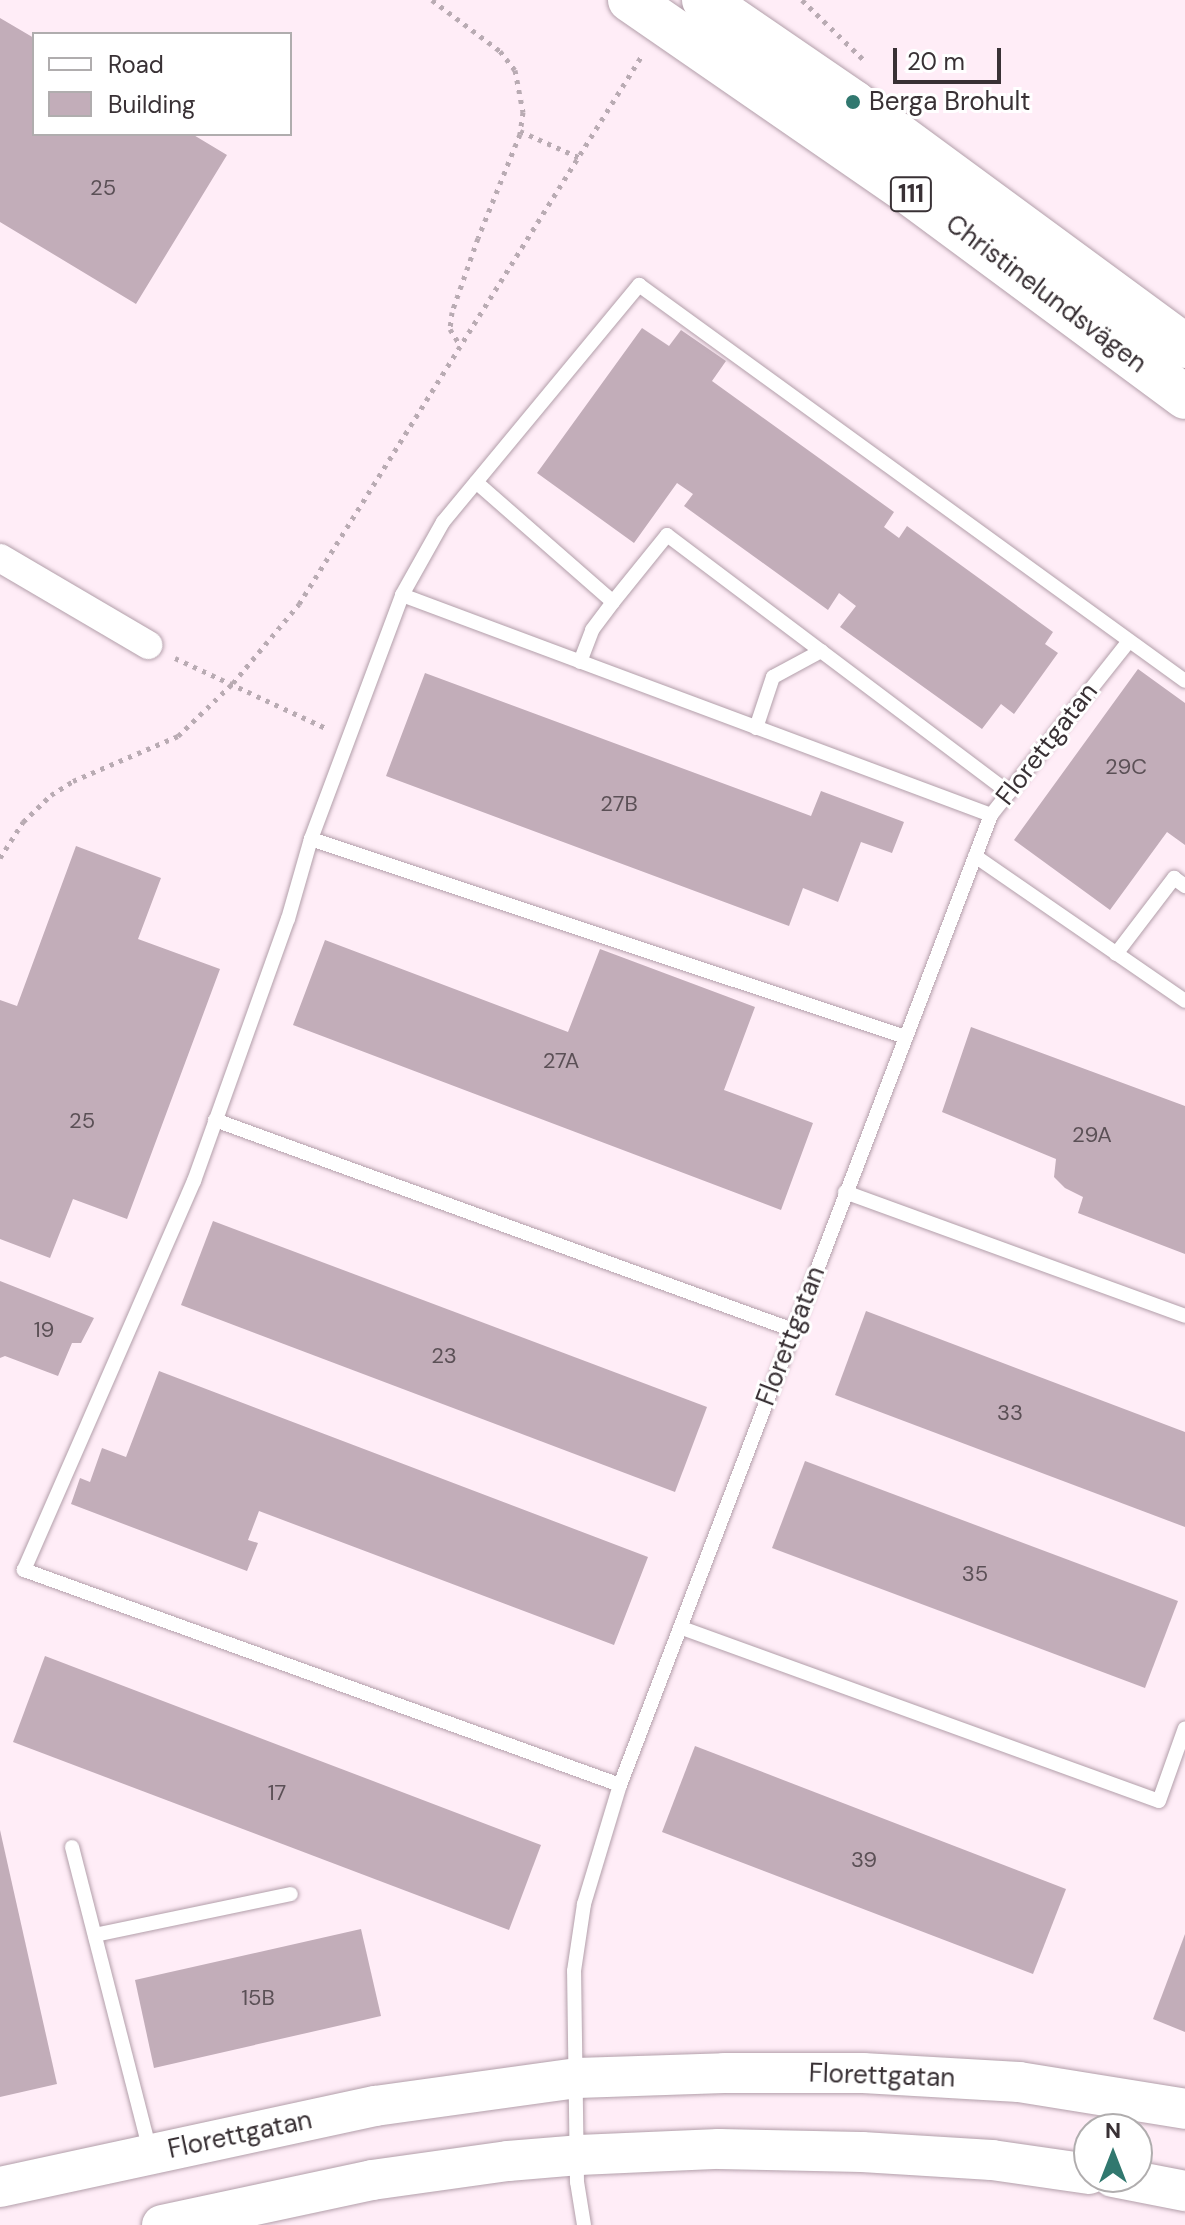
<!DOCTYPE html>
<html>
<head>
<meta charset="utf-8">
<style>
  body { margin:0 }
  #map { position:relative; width:1185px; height:2225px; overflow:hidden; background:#ffedf7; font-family:"DM Sans",sans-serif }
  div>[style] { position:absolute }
  .building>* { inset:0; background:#c2adb9 }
  .path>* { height:5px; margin-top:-2.5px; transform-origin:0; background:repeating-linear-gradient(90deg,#b9abb3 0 4px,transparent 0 10px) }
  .roads { filter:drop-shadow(0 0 2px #b39faa) drop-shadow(0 0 2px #b39faa) }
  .lane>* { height:14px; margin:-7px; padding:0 7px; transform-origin:7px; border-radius:7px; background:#fff }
  .street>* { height:28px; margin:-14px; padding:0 14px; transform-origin:14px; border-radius:14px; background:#fff }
  .secondary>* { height:40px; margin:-20px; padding:0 20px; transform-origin:20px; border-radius:20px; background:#fff }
  .primary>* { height:44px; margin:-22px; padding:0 22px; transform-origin:22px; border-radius:22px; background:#fff }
  .dots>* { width:22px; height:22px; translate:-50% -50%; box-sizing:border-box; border:4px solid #fff; border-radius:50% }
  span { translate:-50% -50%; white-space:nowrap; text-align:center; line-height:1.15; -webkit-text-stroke:6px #fff; paint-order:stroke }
  .number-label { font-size:22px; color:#5b5056 }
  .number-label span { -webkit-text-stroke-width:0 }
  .shield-label span { padding:2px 6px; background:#fff; border:2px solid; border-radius:6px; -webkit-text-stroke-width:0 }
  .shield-label { font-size:24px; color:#393135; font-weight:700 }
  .poi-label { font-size:26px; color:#393135 }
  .left { translate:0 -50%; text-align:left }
  .street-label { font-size:26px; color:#393135 }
  .legend { position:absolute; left:32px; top:32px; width:260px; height:104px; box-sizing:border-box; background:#fff; border:2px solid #b0adae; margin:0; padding:10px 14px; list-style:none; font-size:24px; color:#393135 }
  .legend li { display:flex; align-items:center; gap:16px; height:40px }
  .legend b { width:40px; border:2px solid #b0adae }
  .north { position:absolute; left:1073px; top:2113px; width:80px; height:80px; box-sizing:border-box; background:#fff; border:2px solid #b0adae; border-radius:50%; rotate:0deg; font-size:22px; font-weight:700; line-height:32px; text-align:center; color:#393135 }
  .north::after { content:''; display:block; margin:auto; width:28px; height:36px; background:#31786f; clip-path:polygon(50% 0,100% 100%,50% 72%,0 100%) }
  .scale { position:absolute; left:893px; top:48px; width:108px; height:36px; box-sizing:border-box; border:4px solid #393135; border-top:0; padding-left:10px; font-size:24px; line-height:28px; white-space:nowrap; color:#393135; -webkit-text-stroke:6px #fff; paint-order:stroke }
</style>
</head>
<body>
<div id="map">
  <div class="building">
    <i style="clip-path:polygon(0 18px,34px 38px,34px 134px,192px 134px,227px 155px,136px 304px,0 222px)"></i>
    <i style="clip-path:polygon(642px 328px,669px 346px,681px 330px,726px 361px,712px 381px,894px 512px,884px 527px,899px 538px,907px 526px,1053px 632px,1045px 644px,1058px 653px,1014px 714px,1001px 704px,982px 729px,840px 627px,856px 606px,839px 593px,828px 610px,684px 506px,693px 494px,677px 483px,634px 543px,537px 473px)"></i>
    <i style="clip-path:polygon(1138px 669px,1185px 703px,1185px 845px,1167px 832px,1110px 910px,1014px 840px)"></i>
    <i style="clip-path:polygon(425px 673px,811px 816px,821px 791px,904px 822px,892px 853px,861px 842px,838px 902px,803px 888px,789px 926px,386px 776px)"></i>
    <i style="clip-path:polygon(76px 846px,161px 878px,138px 939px,220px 969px,127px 1219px,73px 1199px,50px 1258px,0 1239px,0 1000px,17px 1006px)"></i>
    <i style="clip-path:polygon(325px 940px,568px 1032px,600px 949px,755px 1007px,724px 1090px,813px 1123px,781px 1210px,293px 1025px)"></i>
    <i style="clip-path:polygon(971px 1027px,1185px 1106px,1185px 1254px,1078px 1213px,1083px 1197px,1065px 1188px,1054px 1177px,1056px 1159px,942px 1112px)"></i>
    <i style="clip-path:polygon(213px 1221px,707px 1407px,675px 1492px,181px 1305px)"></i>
    <i style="clip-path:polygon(0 1281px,94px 1318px,81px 1343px,72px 1343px,58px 1376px,5px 1356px,0 1358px)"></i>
    <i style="clip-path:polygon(866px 1311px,1185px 1432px,1185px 1527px,835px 1395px)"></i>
    <i style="clip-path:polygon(159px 1371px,648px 1557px,614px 1645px,259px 1511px,248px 1540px,258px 1543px,247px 1571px,71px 1504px,80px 1478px,90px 1482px,102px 1448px,126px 1457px)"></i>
    <i style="clip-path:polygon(805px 1461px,1178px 1601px,1145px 1688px,772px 1548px)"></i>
    <i style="clip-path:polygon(45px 1656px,541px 1845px,509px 1930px,13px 1742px)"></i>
    <i style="clip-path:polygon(695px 1746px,1066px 1889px,1033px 1974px,662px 1832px)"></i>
    <i style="clip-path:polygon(0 1830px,57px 2084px,0 2097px)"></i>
    <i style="clip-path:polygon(361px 1929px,381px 2016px,154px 2068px,135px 1980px)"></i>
    <i style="clip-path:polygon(1185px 1934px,1185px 2032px,1153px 2019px)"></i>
  </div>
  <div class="path">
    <i style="left:432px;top:0;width:85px;rotate:36.9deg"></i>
    <i style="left:500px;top:51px;width:24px;rotate:52deg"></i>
    <i style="left:515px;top:70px;width:43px;rotate:79.2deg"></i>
    <i style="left:523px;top:112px;width:22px;rotate:98deg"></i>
    <i style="left:520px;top:134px;width:112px;rotate:112deg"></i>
    <i style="left:478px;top:238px;width:78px;rotate:109.4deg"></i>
    <i style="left:452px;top:312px;width:17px;rotate:97deg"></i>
    <i style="left:450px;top:329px;width:19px;rotate:58deg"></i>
    <i style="left:802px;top:0;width:86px;rotate:44.1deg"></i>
    <i style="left:520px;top:131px;width:64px;rotate:24.1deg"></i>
    <i style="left:175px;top:658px;width:166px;rotate:24.9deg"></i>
    <i style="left:0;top:858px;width:43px;rotate:-57.4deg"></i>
    <i style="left:23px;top:822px;width:39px;rotate:-44deg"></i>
    <i style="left:51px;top:795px;width:26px;rotate:-32deg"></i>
    <i style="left:73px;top:781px;width:114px;rotate:-23.2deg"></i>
    <i style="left:178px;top:736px;width:76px;rotate:-43.9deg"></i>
    <i style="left:233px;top:683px;width:103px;rotate:-50.1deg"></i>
    <i style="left:299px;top:604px;width:645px;rotate:-57.99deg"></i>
  </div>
  <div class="roads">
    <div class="lane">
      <i style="left:476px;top:482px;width:182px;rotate:41.2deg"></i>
      <i style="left:613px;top:602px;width:86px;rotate:-51.1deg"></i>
      <i style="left:667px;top:535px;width:428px;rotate:37deg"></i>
      <i style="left:402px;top:595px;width:84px;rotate:-60.7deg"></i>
      <i style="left:443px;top:522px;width:308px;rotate:-50.4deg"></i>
      <i style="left:639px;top:285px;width:674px;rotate:35.95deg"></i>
      <i style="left:580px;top:662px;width:34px;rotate:-69deg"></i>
      <i style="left:592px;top:630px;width:35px;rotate:-53deg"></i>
      <i style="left:756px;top:728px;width:54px;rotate:-71.6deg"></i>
      <i style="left:773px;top:677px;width:55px;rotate:-28.4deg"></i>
      <i style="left:311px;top:839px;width:626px;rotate:18.43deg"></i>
      <i style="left:975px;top:856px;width:255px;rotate:34.6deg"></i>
      <i style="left:1116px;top:954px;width:96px;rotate:-52.7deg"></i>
      <i style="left:1174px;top:878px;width:14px;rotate:36deg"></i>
      <i style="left:215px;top:1120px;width:615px;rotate:19.97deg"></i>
      <i style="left:845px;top:1192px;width:362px;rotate:20deg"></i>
      <i style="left:682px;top:1628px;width:507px;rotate:19.93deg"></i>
      <i style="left:1159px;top:1801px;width:77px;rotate:-70.4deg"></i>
      <i style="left:620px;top:1785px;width:634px;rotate:-160.16deg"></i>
      <i style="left:24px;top:1570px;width:425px;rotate:-66.4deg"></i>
      <i style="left:194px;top:1181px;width:278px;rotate:-70.3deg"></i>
      <i style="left:288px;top:919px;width:83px;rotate:-74deg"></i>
      <i style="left:311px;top:839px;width:260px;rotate:-69.5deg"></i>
      <i style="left:402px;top:595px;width:629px;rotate:20.48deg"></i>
      <i style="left:72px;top:1847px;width:314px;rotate:75.6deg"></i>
      <i style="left:95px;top:1935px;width:200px;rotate:-11.8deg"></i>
      <i style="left:584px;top:2225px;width:44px;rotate:-99.2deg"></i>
      <i style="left:577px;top:2182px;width:211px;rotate:-90.8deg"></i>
      <i style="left:574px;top:1971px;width:68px;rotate:-81.5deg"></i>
      <i style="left:584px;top:1904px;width:124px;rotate:-73.2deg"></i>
      <i style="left:620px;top:1785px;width:1039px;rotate:-69.07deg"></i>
      <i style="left:991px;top:815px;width:222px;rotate:-51.6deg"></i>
    </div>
    <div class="street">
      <i style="left:0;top:558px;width:172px;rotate:30.4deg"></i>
    </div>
    <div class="secondary">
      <i style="left:1113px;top:2177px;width:73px;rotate:11deg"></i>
      <i style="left:0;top:2187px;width:384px;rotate:-12.2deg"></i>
      <i style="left:375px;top:2106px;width:204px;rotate:-7.9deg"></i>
      <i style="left:577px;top:2078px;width:147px;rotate:-1.9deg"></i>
      <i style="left:724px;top:2073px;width:139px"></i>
      <i style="left:863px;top:2073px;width:156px;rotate:3.3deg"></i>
      <i style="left:1019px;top:2082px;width:168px;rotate:9.2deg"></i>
      <i style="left:162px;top:2225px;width:215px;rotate:-12.1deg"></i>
      <i style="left:372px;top:2180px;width:137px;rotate:-8deg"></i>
      <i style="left:508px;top:2161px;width:71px;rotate:-4.8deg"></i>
      <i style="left:579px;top:2155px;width:140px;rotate:-2.5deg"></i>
      <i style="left:719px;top:2149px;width:143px;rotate:1.2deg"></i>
      <i style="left:862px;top:2152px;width:130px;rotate:3.5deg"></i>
      <i style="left:992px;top:2160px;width:98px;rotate:8.2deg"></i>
    </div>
    <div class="primary">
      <i style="left:630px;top:0;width:341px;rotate:34.6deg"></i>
      <i style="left:911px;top:194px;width:341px;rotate:36.5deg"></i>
      <i style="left:704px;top:0;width:181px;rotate:34.4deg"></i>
      <i style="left:853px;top:102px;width:412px;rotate:36.3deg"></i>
    </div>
  </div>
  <div class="dots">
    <i style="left:853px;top:102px;background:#31786f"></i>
  </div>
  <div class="number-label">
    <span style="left:103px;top:188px">25</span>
    <span style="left:1126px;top:767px">29C</span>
    <span style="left:619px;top:804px">27B</span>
    <span style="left:561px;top:1061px">27A</span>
    <span style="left:82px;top:1121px">25</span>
    <span style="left:1092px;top:1135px">29A</span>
    <span style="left:44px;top:1330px">19</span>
    <span style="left:444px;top:1356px">23</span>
    <span style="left:1010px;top:1413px">33</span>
    <span style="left:975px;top:1574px">35</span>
    <span style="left:277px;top:1793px">17</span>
    <span style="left:864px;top:1860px">39</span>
    <span style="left:258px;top:1998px">15B</span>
  </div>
  <div class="shield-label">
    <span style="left:911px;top:194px">111</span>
  </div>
  <div class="poi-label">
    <span class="left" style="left:869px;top:102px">Berga Brohult</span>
  </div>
  <div class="street-label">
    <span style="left:1046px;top:294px;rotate:37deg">Christinelundsvägen</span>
    <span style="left:1047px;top:744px;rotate:-52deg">Florettgatan</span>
    <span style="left:791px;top:1336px;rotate:-69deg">Florettgatan</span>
    <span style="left:882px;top:2076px;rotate:2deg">Florettgatan</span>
    <span style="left:240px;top:2135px;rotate:-12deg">Florettgatan</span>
  </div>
  <ul class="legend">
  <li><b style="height:10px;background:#fff"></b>Road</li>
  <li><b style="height:22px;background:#c2adb9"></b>Building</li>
  </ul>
  <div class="north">N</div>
  <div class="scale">20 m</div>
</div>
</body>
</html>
